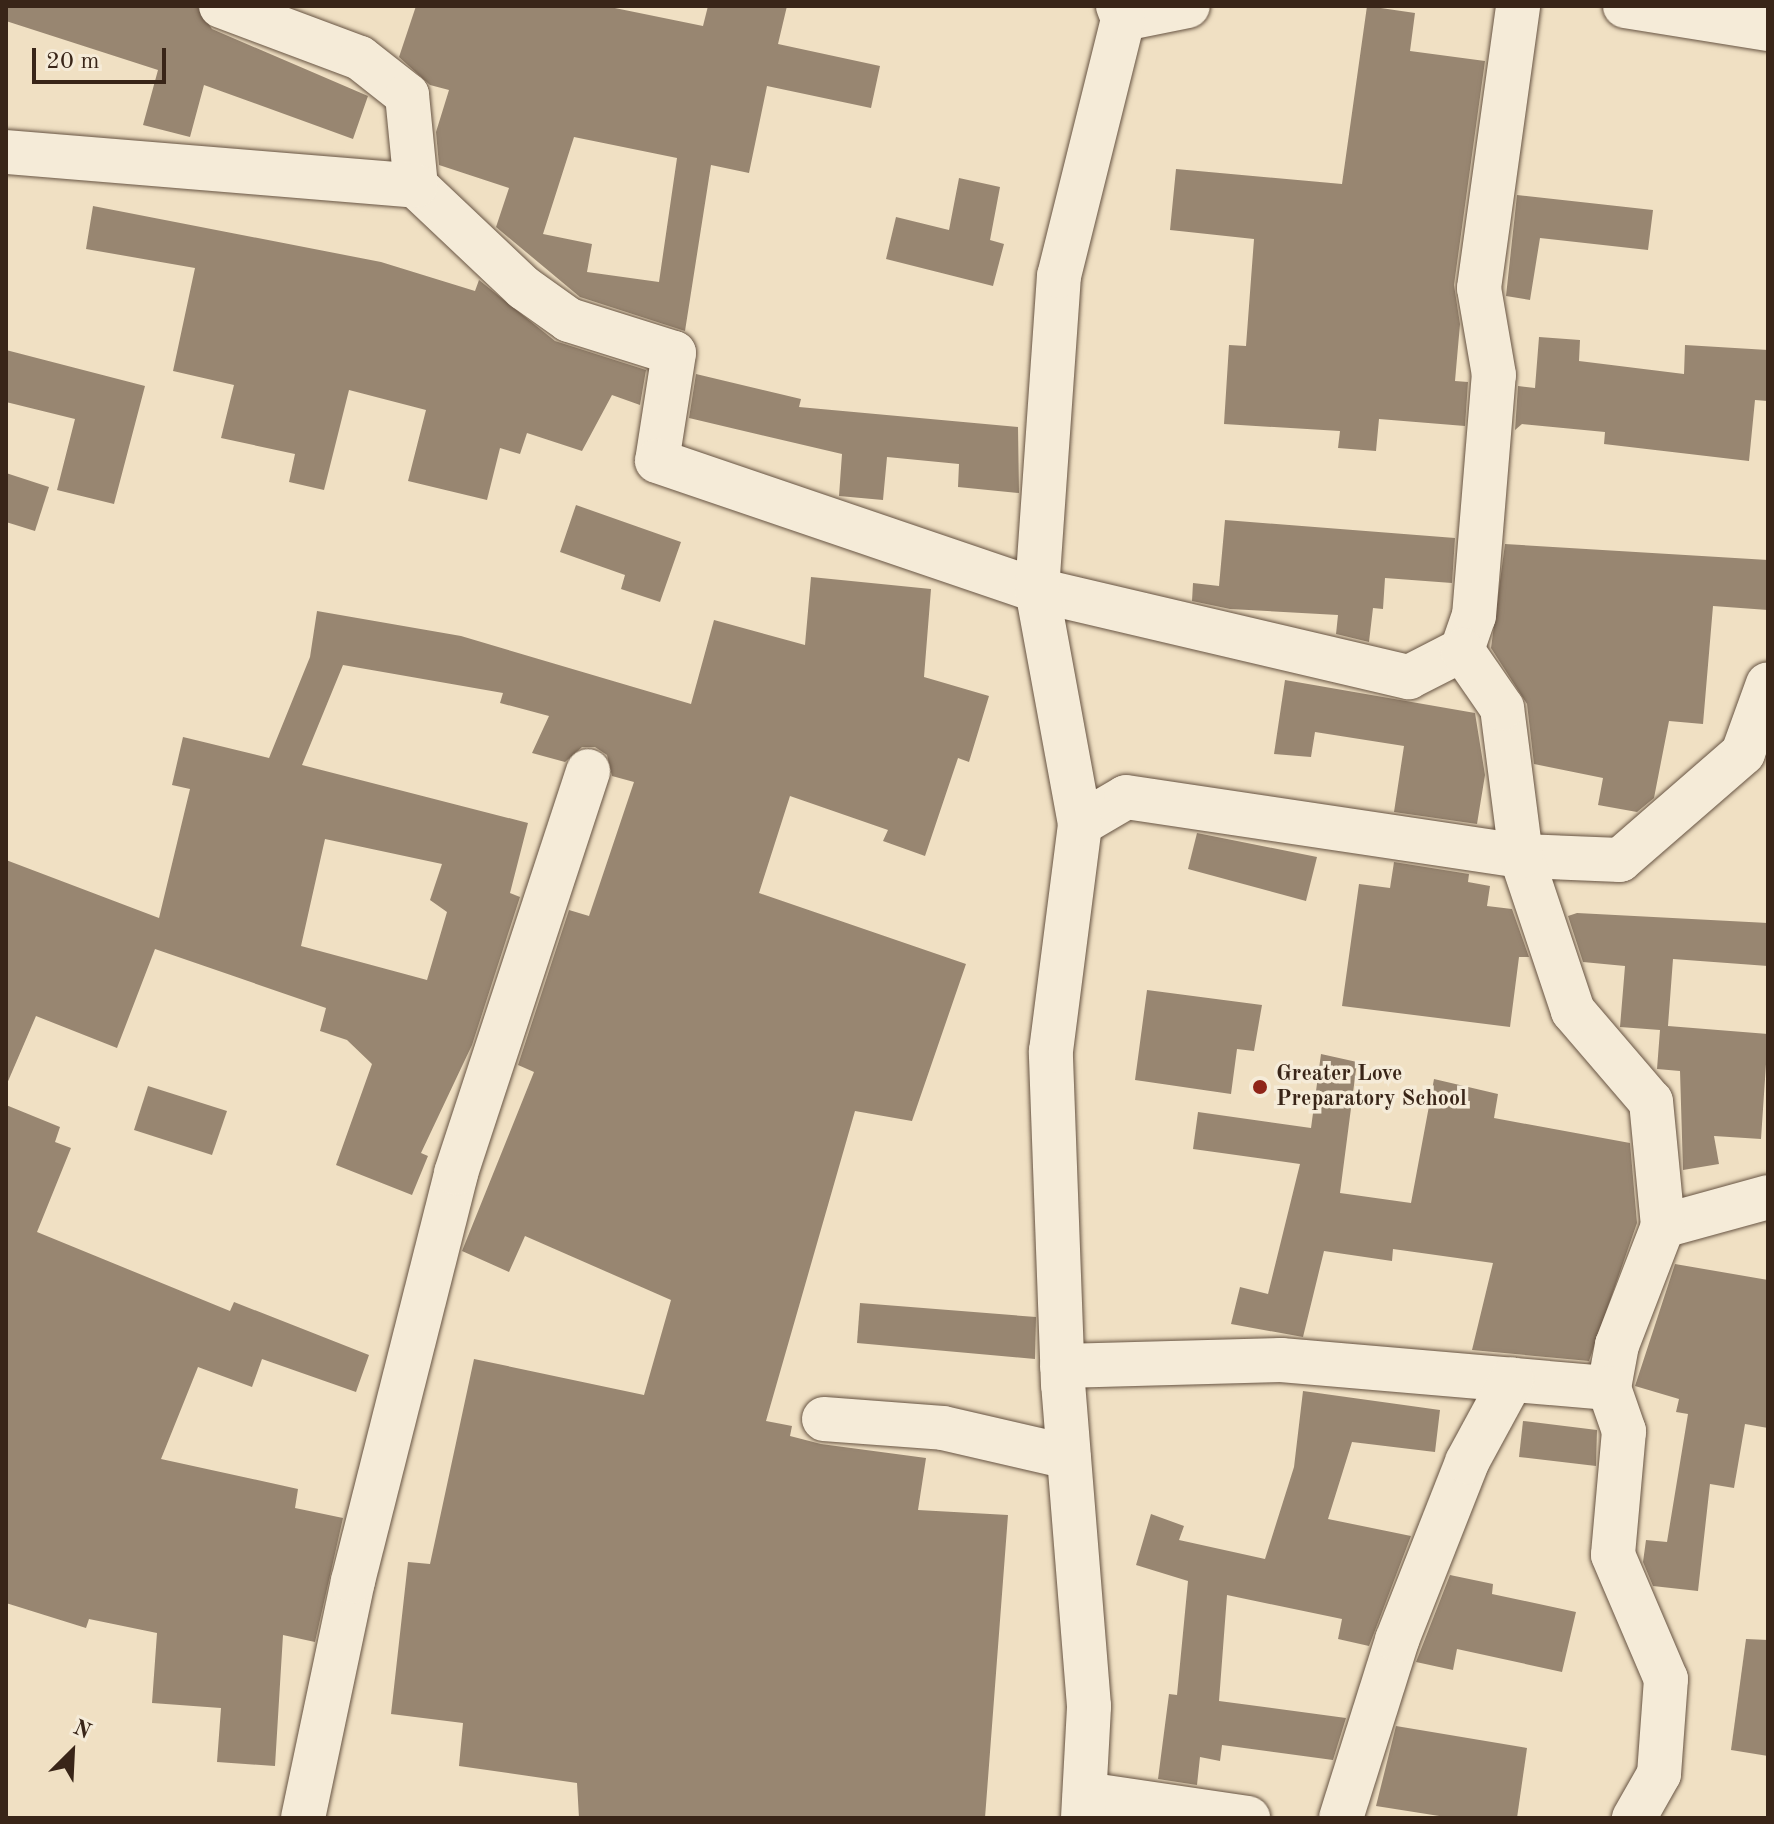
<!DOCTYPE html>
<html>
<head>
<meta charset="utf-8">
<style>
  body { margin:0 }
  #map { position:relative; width:1774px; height:1824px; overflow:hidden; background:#f0e0c3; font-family:"Old Standard TT",serif }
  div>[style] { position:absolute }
  .building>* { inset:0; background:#988671 }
  .roads { filter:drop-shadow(0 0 2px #675443) drop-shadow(0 0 2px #675443) }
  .minor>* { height:44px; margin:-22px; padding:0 22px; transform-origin:22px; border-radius:22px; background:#f5ebd8 }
  .dots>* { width:22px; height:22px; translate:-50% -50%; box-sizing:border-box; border:4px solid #f5ebd8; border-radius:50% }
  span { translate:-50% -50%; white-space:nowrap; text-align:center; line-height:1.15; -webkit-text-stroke:7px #f5ebd8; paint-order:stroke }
  .poi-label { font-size:22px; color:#392518; font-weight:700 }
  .left { translate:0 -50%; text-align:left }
  .frame { position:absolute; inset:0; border:8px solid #392518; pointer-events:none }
  .north { position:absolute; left:32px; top:1712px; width:80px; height:80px; -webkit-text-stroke:6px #f5ebd8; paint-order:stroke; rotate:24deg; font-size:22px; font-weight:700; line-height:32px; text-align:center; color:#392518 }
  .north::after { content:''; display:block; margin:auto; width:28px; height:36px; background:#392518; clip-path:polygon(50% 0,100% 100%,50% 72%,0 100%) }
  .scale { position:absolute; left:32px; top:48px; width:134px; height:36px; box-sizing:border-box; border:4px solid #392518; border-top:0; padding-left:10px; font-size:24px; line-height:28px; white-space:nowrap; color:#392518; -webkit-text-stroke:6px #f5ebd8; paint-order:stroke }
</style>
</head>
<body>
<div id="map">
  <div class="building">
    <i style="clip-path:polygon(6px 6px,197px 6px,212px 29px,368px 96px,353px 139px,204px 85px,190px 137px,143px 125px,158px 70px,6px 21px)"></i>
    <i style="clip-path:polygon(evenodd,416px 6px,605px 6px,703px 26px,708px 6px,787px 6px,778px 44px,880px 66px,871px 108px,767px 86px,749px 173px,711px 165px,685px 331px,580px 297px,496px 227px,509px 188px,439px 165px,436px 132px,449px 90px,430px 85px,399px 57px,416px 6px,574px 137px,677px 158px,659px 282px,587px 272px,592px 244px,543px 234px,574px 137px)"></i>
    <i style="clip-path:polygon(1367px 6px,1415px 13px,1410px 51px,1485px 61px,1454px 285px,1460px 324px,1455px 381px,1468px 382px,1465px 426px,1379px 419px,1376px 451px,1338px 448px,1340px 431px,1224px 424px,1229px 345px,1246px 346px,1254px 239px,1170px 230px,1176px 169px,1342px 184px)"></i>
    <i style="clip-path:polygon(959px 178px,1000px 187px,990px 240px,1004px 244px,993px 286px,886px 259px,896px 217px,949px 230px)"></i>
    <i style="clip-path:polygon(1517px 195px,1653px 210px,1648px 250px,1540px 238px,1530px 300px,1506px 296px)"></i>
    <i style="clip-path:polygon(93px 206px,381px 262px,475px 291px,479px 280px,555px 341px,646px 370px,640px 405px,612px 395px,582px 451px,527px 433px,520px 454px,500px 448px,487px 500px,408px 481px,426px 410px,349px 390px,324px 490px,289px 482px,295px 454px,221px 438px,234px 385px,173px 371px,195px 268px,86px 249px)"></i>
    <i style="clip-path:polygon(1539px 337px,1580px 340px,1579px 361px,1684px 374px,1685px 345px,1768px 350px,1768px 401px,1755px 400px,1749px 461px,1604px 444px,1605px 432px,1522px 424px,1515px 430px,1518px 386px,1535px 388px)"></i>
    <i style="clip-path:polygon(6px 350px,145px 386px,114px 504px,57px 490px,75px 419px,6px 402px)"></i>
    <i style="clip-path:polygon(696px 374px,801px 399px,799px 407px,1018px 427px,1019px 493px,958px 487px,959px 464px,887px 457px,883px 500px,839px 496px,842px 454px,689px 418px)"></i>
    <i style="clip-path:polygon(6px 473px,49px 487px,35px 531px,6px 522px)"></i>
    <i style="clip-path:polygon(576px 505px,681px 542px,660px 602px,621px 589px,625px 575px,560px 552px)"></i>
    <i style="clip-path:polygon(1225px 520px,1455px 538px,1452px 583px,1385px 578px,1383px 609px,1373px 608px,1369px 642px,1336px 634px,1338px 615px,1230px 609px,1192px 601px,1193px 583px,1219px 586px)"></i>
    <i style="clip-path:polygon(1505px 544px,1768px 560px,1768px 610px,1713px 606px,1703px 724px,1669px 721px,1654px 798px,1637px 812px,1598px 805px,1603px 778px,1534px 764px,1527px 704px,1491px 648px)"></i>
    <i style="clip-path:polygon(evenodd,811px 577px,931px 589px,924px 677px,989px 696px,969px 762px,958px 758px,925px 856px,883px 841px,888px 830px,790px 796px,759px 893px,966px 964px,912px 1121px,855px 1111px,766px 1421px,792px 1426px,790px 1436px,821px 1444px,926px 1458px,918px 1510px,1008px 1515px,985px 1818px,579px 1818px,577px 1783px,459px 1766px,463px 1723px,391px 1714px,408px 1562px,430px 1564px,474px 1359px,644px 1395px,671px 1300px,525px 1236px,509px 1272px,462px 1251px,534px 1072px,518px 1065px,569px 910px,589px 916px,634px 782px,612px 776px,607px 755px,595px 747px,582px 747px,565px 762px,532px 753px,549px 716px,500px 703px,503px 693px,343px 665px,302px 765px,528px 823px,510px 893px,520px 897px,472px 1045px,421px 1153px,428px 1156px,412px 1195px,336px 1165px,372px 1064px,347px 1040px,320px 1031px,326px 1008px,155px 949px,117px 1048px,36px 1016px,6px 1086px,6px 860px,159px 918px,190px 789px,172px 785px,183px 737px,269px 758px,310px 657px,317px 611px,461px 636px,691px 704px,714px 620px,805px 645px,811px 577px,325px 839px,442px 864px,430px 900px,447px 912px,427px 980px,301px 946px,325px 839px)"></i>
    <i style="clip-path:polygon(1285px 680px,1475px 713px,1485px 775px,1477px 824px,1394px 812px,1404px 746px,1315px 732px,1311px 757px,1274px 754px)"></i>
    <i style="clip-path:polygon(1197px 833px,1317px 857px,1306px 901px,1188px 869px)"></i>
    <i style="clip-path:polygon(1394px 862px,1469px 874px,1468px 882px,1490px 886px,1487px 906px,1512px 909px,1529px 957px,1519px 957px,1510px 1027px,1342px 1006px,1359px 884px,1390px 888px)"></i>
    <i style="clip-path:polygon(1577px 913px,1768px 923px,1768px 966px,1673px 959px,1668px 1026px,1768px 1034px,1761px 1139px,1714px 1136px,1719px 1164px,1683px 1170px,1680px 1071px,1657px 1069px,1660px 1030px,1620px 1027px,1625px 966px,1583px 962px,1568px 916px)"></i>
    <i style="clip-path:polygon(1147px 990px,1262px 1005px,1254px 1051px,1237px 1049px,1231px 1094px,1135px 1080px)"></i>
    <i style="clip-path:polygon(1321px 1054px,1357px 1062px,1340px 1193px,1411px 1203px,1434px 1079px,1498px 1094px,1494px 1118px,1630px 1143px,1637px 1223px,1589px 1361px,1472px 1350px,1493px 1263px,1393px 1249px,1392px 1261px,1324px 1251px,1303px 1337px,1231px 1324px,1240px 1287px,1268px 1294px,1300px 1164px,1193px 1149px,1198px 1112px,1311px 1128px)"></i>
    <i style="clip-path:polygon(148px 1086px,227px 1111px,212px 1155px,134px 1130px)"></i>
    <i style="clip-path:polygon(6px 1105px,60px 1127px,55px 1142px,71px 1148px,37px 1232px,230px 1311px,234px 1302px,369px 1355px,356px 1392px,262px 1359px,252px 1387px,198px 1367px,161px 1459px,298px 1489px,295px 1508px,343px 1518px,315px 1642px,283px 1635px,275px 1766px,217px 1762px,221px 1708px,152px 1703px,157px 1633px,89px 1619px,86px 1628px,6px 1603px)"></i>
    <i style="clip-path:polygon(1675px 1264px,1768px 1280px,1768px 1428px,1745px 1424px,1734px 1488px,1710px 1484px,1698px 1591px,1653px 1586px,1643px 1562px,1646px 1540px,1667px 1542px,1688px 1414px,1676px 1412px,1679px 1399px,1635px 1386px)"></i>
    <i style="clip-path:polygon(860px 1303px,1036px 1317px,1035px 1359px,857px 1343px)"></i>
    <i style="clip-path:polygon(1303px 1391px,1440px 1410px,1435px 1452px,1352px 1442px,1328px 1519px,1411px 1536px,1369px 1646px,1338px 1639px,1342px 1619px,1227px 1595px,1219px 1701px,1346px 1718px,1333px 1760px,1222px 1745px,1220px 1761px,1200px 1757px,1197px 1785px,1158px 1779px,1169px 1694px,1177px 1695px,1188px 1581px,1136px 1565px,1151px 1514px,1184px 1526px,1179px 1540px,1265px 1559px,1294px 1467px)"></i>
    <i style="clip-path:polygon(1523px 1421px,1597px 1430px,1596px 1466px,1519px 1457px)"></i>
    <i style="clip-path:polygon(1450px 1575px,1493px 1584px,1492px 1594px,1576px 1612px,1562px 1672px,1457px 1649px,1453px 1670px,1416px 1662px)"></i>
    <i style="clip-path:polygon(1746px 1639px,1768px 1640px,1768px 1756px,1731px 1750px)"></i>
    <i style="clip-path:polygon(1396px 1726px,1527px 1748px,1517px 1818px,1452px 1818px,1376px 1806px)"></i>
  </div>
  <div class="roads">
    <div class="minor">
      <i style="left:221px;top:6px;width:148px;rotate:20.5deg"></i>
      <i style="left:360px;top:58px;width:60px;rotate:38.2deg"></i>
      <i style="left:407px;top:95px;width:91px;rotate:84.4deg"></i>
      <i style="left:416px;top:186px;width:149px;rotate:43.4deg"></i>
      <i style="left:524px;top:288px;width:55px;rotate:35.4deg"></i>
      <i style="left:569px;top:320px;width:110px;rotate:17.4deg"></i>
      <i style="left:674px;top:353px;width:109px;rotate:98.9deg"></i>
      <i style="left:657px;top:461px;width:401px;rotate:18.8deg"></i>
      <i style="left:1037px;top:590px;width:382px;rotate:13.2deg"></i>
      <i style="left:1409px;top:677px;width:59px;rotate:-27deg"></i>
      <i style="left:1462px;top:650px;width:36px;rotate:-71deg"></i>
      <i style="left:1474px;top:616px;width:242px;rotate:-85.3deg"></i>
      <i style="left:1494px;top:375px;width:88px;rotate:-99.8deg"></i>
      <i style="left:1479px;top:288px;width:285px;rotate:-82.1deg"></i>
      <i style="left:1625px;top:6px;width:145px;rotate:9.1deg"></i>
      <i style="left:1123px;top:19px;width:66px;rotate:-11.3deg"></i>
      <i style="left:6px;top:152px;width:411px;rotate:4.7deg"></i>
      <i style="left:1080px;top:824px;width:53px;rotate:-30.4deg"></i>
      <i style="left:1126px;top:797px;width:399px;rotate:8.5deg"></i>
      <i style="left:1521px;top:856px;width:99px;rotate:2.3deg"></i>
      <i style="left:1620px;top:860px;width:163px;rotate:-41deg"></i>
      <i style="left:1743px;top:753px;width:73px;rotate:-70.1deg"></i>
      <i style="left:1663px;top:1226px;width:109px;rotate:-15.4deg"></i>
      <i style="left:1062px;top:1366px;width:219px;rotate:-1.6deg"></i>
      <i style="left:1281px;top:1360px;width:329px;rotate:4.9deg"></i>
      <i style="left:1609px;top:1388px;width:44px;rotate:-79.5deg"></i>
      <i style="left:1617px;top:1345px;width:128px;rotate:-68.9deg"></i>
      <i style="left:1663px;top:1226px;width:125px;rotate:-95.5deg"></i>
      <i style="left:1651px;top:1102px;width:120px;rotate:-130.6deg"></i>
      <i style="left:1573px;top:1011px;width:163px;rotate:-108.5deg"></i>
      <i style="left:1521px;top:856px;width:149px;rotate:-97.3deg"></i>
      <i style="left:1502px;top:708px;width:70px;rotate:-124.6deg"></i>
      <i style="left:1609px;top:1388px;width:46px;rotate:70.8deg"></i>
      <i style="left:1624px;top:1431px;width:124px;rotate:95.1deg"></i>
      <i style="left:1613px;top:1555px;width:135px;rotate:66.9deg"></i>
      <i style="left:1666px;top:1679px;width:95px;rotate:94.2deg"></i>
      <i style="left:1659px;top:1774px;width:51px;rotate:119.6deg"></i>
      <i style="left:824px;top:1419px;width:119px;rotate:4.3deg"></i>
      <i style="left:943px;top:1428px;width:129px;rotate:13deg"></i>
      <i style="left:1085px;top:1794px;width:165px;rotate:8.4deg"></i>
      <i style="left:303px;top:1818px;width:242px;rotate:-78.1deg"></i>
      <i style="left:353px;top:1581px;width:421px;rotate:-75.8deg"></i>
      <i style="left:456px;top:1173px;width:423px;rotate:-71.8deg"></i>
      <i style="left:1083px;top:1818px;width:112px;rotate:-86.9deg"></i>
      <i style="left:1089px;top:1706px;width:322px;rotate:-94.6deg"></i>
      <i style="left:1063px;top:1385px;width:334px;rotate:-92.1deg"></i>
      <i style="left:1051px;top:1051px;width:229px;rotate:-82.7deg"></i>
      <i style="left:1080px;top:824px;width:238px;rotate:-100.4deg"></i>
      <i style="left:1037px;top:590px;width:315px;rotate:-86deg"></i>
      <i style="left:1059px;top:276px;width:265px;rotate:-76deg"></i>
      <i style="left:1123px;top:19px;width:14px;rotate:-111deg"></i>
      <i style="left:1341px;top:1818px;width:187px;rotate:-72.5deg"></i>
      <i style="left:1397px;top:1640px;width:191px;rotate:-68.5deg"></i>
      <i style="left:1467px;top:1462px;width:94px;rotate:-61.5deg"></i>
    </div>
  </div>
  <div class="dots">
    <i style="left:1260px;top:1087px;background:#8f2418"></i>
  </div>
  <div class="poi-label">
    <span class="left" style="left:1276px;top:1087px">Greater Love<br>Preparatory School</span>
  </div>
  <div class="frame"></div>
  <div class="north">N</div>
  <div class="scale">20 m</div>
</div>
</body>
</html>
